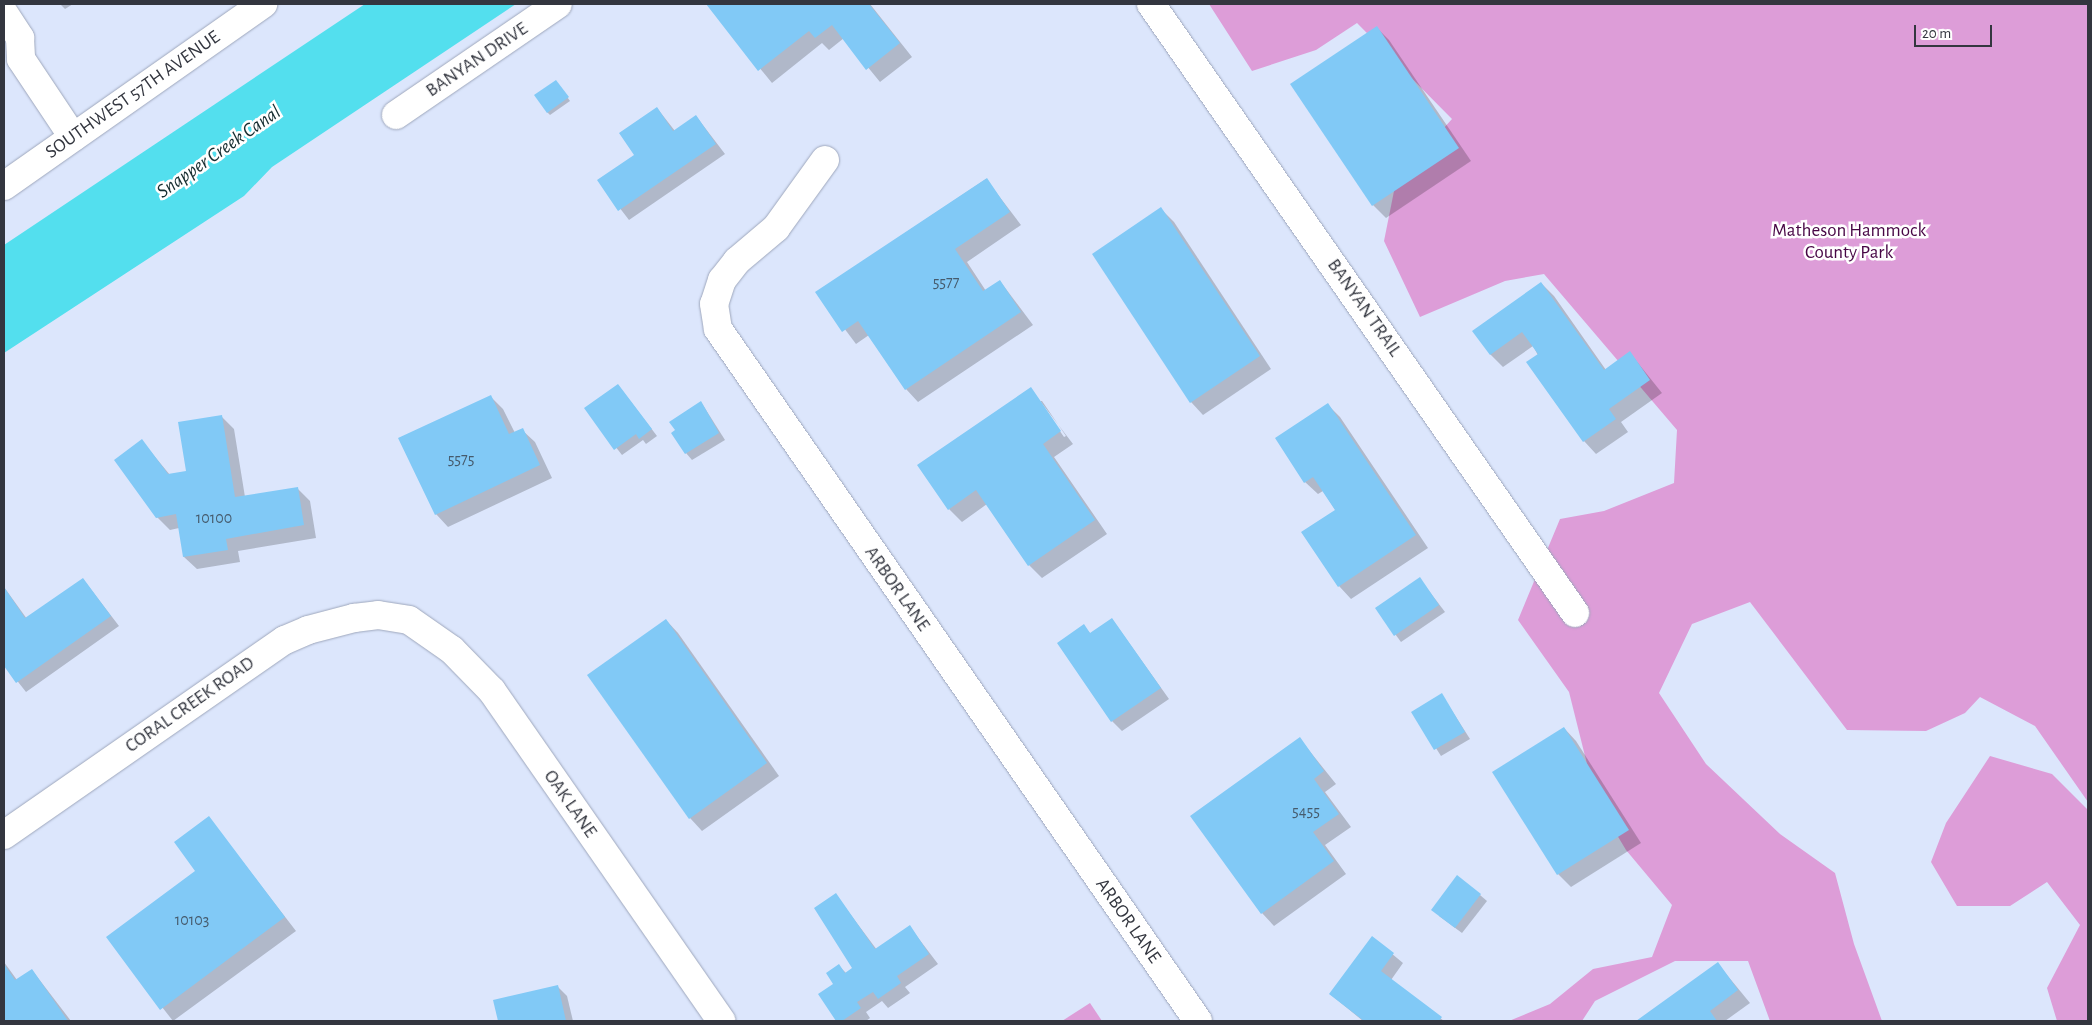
<!DOCTYPE html>
<html>
<head>
<meta charset="utf-8">
<style>
  body { margin:0 }
  #map { position:relative; width:2092px; height:1025px; overflow:hidden; background:#dce6fc; font-family:"Alegreya Sans",sans-serif }
  div>[style] { position:absolute }
  .green>* { inset:0; background:#dd9dd8 }
  .water>* { inset:0; background:#53dfee }
  .shadow>* { inset:0; background:#0003 }
  .building>* { inset:0; background:#81c9f6 }
  .roads { filter:drop-shadow(0 0 1px #9ea7bc) drop-shadow(0 0 1px #9ea7bc) }
  .minor>* { height:28px; margin:-14px; padding:0 14px; transform-origin:14px; border-radius:14px; background:#fff }
  .secondary>* { height:28px; margin:-14px; padding:0 14px; transform-origin:14px; border-radius:14px; background:#fff }
  span { translate:-50% -50%; white-space:nowrap; text-align:center; line-height:1.15; -webkit-text-stroke:5px #fff; paint-order:stroke }
  .number-label { font-size:16px; color:#465b6d }
  .number-label span { -webkit-text-stroke-width:0 }
  .street-label { font-size:19px; color:#33363f }
  .park-label { font-size:19px; color:#470645 }
  .water-label { font-size:20px; color:#162d30; font-style:italic }
  .frame { position:absolute; inset:0; border:5px solid #33363f; pointer-events:none }
  .scale { position:absolute; left:1914px; top:25px; width:78px; height:22px; box-sizing:border-box; border:2px solid #33363f; border-top:0; padding-left:6px; font-size:15px; line-height:18px; white-space:nowrap; color:#33363f; -webkit-text-stroke:4px #fff; paint-order:stroke }
</style>
</head>
<body>
<div id="map">
  <div class="green">
    <i style="clip-path:polygon(1209px 4px,2088px 4px,2088px 802px,2035px 726px,1980px 697px,1965px 713px,1926px 731px,1847px 730px,1750px 602px,1692px 624px,1659px 693px,1706px 764px,1780px 834px,1835px 873px,1854px 944px,1882px 1021px,1770px 1021px,1748px 961px,1675px 961px,1595px 1001px,1582px 1021px,1509px 1021px,1550px 1004px,1593px 969px,1652px 957px,1672px 905px,1626px 850px,1596px 800px,1569px 692px,1518px 620px,1560px 519px,1604px 511px,1674px 483px,1677px 430px,1544px 274px,1505px 281px,1420px 317px,1384px 241px,1396px 181px,1452px 119px,1357px 23px,1316px 50px,1252px 71px)"></i>
    <i style="clip-path:polygon(1990px 756px,2052px 774px,2088px 810px,2088px 1021px,2057px 1021px,2047px 988px,2080px 925px,2047px 882px,2010px 906px,1957px 906px,1931px 862px,1946px 823px)"></i>
    <i style="clip-path:polygon(1090px 1003px,1102px 1021px,1062px 1021px)"></i>
  </div>
  <div class="water">
    <i style="clip-path:polygon(365px 4px,516px 4px,272px 167px,244px 196px,4px 353px,4px 245px)"></i>
  </div>
  <div class="shadow">
    <i style="clip-path:polygon(60px 4px,73px 4px,65px 9px)"></i>
    <i style="clip-path:polygon(707px 4px,870px 4px,912px 57px,880px 82px,844px 38px,829px 50px,822px 43px,772px 83px)"></i>
    <i style="clip-path:polygon(1377px 28px,1389px 40px,1471px 161px,1386px 218px,1373px 205px)"></i>
    <i style="clip-path:polygon(558px 84px,570px 101px,550px 115px,547px 112px)"></i>
    <i style="clip-path:polygon(657px 108px,675px 131px,696px 116px,725px 154px,629px 220px,599px 181px,636px 155px)"></i>
    <i style="clip-path:polygon(986px 179px,1021px 225px,967px 262px,986px 291px,1000px 281px,1033px 325px,918px 402px,906px 389px,869px 335px,856px 344px,817px 292px)"></i>
    <i style="clip-path:polygon(1161px 209px,1174px 222px,1271px 369px,1203px 415px,1191px 402px)"></i>
    <i style="clip-path:polygon(1541px 283px,1554px 296px,1606px 370px,1630px 353px,1662px 393px,1621px 422px,1628px 432px,1596px 454px,1584px 441px,1533px 346px,1503px 367px,1490px 354px)"></i>
    <i style="clip-path:polygon(618px 385px,657px 436px,646px 444px,643px 440px,622px 455px,586px 409px)"></i>
    <i style="clip-path:polygon(evenodd,1031px 389px,1073px 444px,1054px 457px,1107px 534px,1042px 578px,1029px 565px,987px 504px,962px 522px,949px 509px,1031px 389px,1039px 401px,1042px 401px,1066px 436px,1064px 437px,1039px 401px)"></i>
    <i style="clip-path:polygon(491px 397px,503px 409px,515px 433px,522px 430px,535px 442px,552px 478px,448px 527px,436px 514px)"></i>
    <i style="clip-path:polygon(701px 402px,725px 440px,692px 460px,686px 453px)"></i>
    <i style="clip-path:polygon(1327px 404px,1340px 417px,1428px 548px,1351px 599px,1339px 586px,1336px 511px,1323px 491px,1318px 494px,1305px 482px)"></i>
    <i style="clip-path:polygon(221px 416px,234px 429px,245px 497px,297px 488px,310px 501px,316px 538px,238px 551px,240px 562px,197px 569px,184px 557px,179px 528px,170px 530px,157px 517px,142px 441px,170px 475px,187px 472px)"></i>
    <i style="clip-path:polygon(83px 579px,119px 626px,26px 692px,4px 664px,4px 587px,27px 619px)"></i>
    <i style="clip-path:polygon(1420px 579px,1445px 612px,1401px 642px,1376px 608px)"></i>
    <i style="clip-path:polygon(1112px 619px,1169px 699px,1122px 731px,1112px 721px,1083px 626px,1091px 634px)"></i>
    <i style="clip-path:polygon(666px 620px,678px 633px,779px 776px,702px 831px,690px 818px)"></i>
    <i style="clip-path:polygon(1442px 695px,1470px 739px,1441px 756px,1413px 712px)"></i>
    <i style="clip-path:polygon(1564px 728px,1576px 741px,1641px 843px,1571px 887px,1558px 874px,1494px 773px)"></i>
    <i style="clip-path:polygon(1300px 739px,1336px 784px,1325px 792px,1351px 827px,1325px 845px,1346px 874px,1274px 926px,1262px 913px)"></i>
    <i style="clip-path:polygon(209px 818px,296px 931px,173px 1021px,108px 938px,197px 871px)"></i>
    <i style="clip-path:polygon(836px 895px,877px 950px,910px 927px,938px 964px,905px 987px,910px 993px,888px 1008px,882px 1001px,866px 1012px,870px 1018px,866px 1021px,838px 1021px,820px 995px,835px 984px,839px 966px,847px 974px,854px 969px)"></i>
    <i style="clip-path:polygon(1480px 895px,1487px 901px,1462px 933px,1439px 916px)"></i>
    <i style="clip-path:polygon(1373px 938px,1403px 963px,1391px 980px,1444px 1021px,1363px 1021px,1330px 994px)"></i>
    <i style="clip-path:polygon(4px 962px,17px 980px,32px 970px,71px 1021px,4px 1021px)"></i>
    <i style="clip-path:polygon(1718px 964px,1750px 1003px,1725px 1021px,1638px 1021px)"></i>
    <i style="clip-path:polygon(558px 987px,567px 996px,573px 1021px,500px 1021px,495px 1001px)"></i>
  </div>
  <div class="building">
    <i style="clip-path:polygon(706px 4px,869px 4px,900px 43px,866px 70px,832px 25px,815px 38px,809px 31px,758px 71px)"></i>
    <i style="clip-path:polygon(1377px 26px,1459px 148px,1372px 206px,1290px 84px)"></i>
    <i style="clip-path:polygon(556px 80px,569px 97px,547px 113px,534px 95px)"></i>
    <i style="clip-path:polygon(657px 107px,673px 131px,696px 115px,716px 144px,618px 211px,597px 180px,634px 155px,619px 133px)"></i>
    <i style="clip-path:polygon(987px 178px,1010px 212px,955px 249px,983px 291px,1000px 280px,1021px 312px,905px 390px,858px 321px,842px 332px,815px 292px)"></i>
    <i style="clip-path:polygon(1161px 207px,1260px 356px,1190px 403px,1092px 254px)"></i>
    <i style="clip-path:polygon(1541px 282px,1604px 370px,1630px 351px,1650px 380px,1609px 409px,1616px 419px,1583px 442px,1526px 362px,1538px 354px,1522px 332px,1490px 355px,1472px 331px)"></i>
    <i style="clip-path:polygon(618px 384px,652px 429px,639px 439px,636px 434px,614px 450px,584px 408px)"></i>
    <i style="clip-path:polygon(1031px 387px,1061px 431px,1043px 444px,1095px 520px,1028px 566px,976px 490px,948px 510px,917px 465px)"></i>
    <i style="clip-path:polygon(491px 395px,509px 434px,523px 428px,540px 465px,435px 515px,398px 438px)"></i>
    <i style="clip-path:polygon(701px 401px,719px 433px,685px 454px,671px 433px,675px 430px,669px 422px)"></i>
    <i style="clip-path:polygon(1328px 403px,1416px 535px,1338px 587px,1301px 532px,1335px 510px,1313px 477px,1304px 483px,1275px 438px)"></i>
    <i style="clip-path:polygon(222px 415px,235px 497px,298px 487px,304px 525px,226px 539px,228px 550px,183px 557px,176px 514px,156px 518px,114px 460px,142px 439px,168px 474px,186px 471px,178px 422px)"></i>
    <i style="clip-path:polygon(1420px 577px,1439px 605px,1394px 636px,1375px 608px)"></i>
    <i style="clip-path:polygon(83px 578px,111px 616px,16px 683px,4px 666px,4px 587px,25px 618px)"></i>
    <i style="clip-path:polygon(1112px 618px,1161px 688px,1111px 722px,1057px 643px,1084px 624px,1090px 633px)"></i>
    <i style="clip-path:polygon(666px 619px,767px 763px,689px 819px,587px 675px)"></i>
    <i style="clip-path:polygon(1442px 693px,1465px 732px,1434px 750px,1411px 712px)"></i>
    <i style="clip-path:polygon(1564px 727px,1629px 830px,1557px 875px,1492px 772px)"></i>
    <i style="clip-path:polygon(1300px 737px,1324px 771px,1314px 779px,1339px 814px,1313px 832px,1334px 861px,1261px 914px,1190px 816px)"></i>
    <i style="clip-path:polygon(209px 816px,285px 917px,160px 1010px,106px 937px,195px 871px,174px 842px)"></i>
    <i style="clip-path:polygon(1457px 875px,1481px 894px,1455px 928px,1431px 910px)"></i>
    <i style="clip-path:polygon(836px 893px,875px 949px,910px 925px,929px 954px,897px 976px,901px 983px,878px 999px,873px 992px,857px 1002px,861px 1008px,842px 1021px,836px 1021px,818px 994px,833px 984px,826px 973px,839px 964px,845px 973px,852px 968px,814px 908px)"></i>
    <i style="clip-path:polygon(1372px 936px,1394px 953px,1381px 971px,1442px 1017px,1439px 1021px,1364px 1021px,1329px 994px)"></i>
    <i style="clip-path:polygon(1718px 962px,1738px 990px,1710px 1011px,1717px 1021px,1636px 1021px)"></i>
    <i style="clip-path:polygon(4px 964px,15px 980px,32px 969px,68px 1021px,4px 1021px)"></i>
    <i style="clip-path:polygon(558px 985px,566px 1021px,498px 1021px,493px 1000px)"></i>
  </div>
  <div class="roads">
    <div class="minor">
      <i style="left:1151px;top:4px;width:742px;rotate:55.15deg"></i>
      <i style="left:4px;top:13px;width:30px;rotate:57deg"></i>
      <i style="left:20px;top:38px;width:21px;rotate:87deg"></i>
      <i style="left:21px;top:59px;width:94px;rotate:56.3deg"></i>
      <i style="left:396px;top:115px;width:196px;rotate:-34.4deg"></i>
      <i style="left:825px;top:160px;width:84px;rotate:125.8deg"></i>
      <i style="left:776px;top:228px;width:51px;rotate:139.8deg"></i>
      <i style="left:737px;top:261px;width:24px;rotate:128deg"></i>
      <i style="left:722px;top:280px;width:25px;rotate:108deg"></i>
      <i style="left:714px;top:304px;width:25px;rotate:81deg"></i>
      <i style="left:718px;top:329px;width:842px;rotate:55.25deg"></i>
      <i style="left:4px;top:835px;width:342px;rotate:-34.8deg"></i>
      <i style="left:285px;top:640px;width:25px;rotate:-23deg"></i>
      <i style="left:308px;top:630px;width:48px;rotate:-14.6deg"></i>
      <i style="left:354px;top:618px;width:24px;rotate:-7deg"></i>
      <i style="left:378px;top:615px;width:31px;rotate:9deg"></i>
      <i style="left:409px;top:620px;width:52px;rotate:34.9deg"></i>
      <i style="left:452px;top:650px;width:57px;rotate:45.7deg"></i>
      <i style="left:492px;top:691px;width:402px;rotate:55.2deg"></i>
    </div>
    <div class="secondary">
      <i style="left:4px;top:186px;width:317px;rotate:-35.1deg"></i>
    </div>
  </div>
  <div class="number-label">
    <span style="left:946px;top:282px">5577</span>
    <span style="left:461px;top:459px">5575</span>
    <span style="left:214px;top:518px">10100</span>
    <span style="left:1306px;top:811px">5455</span>
    <span style="left:192px;top:920px">10103</span>
  </div>
  <div class="street-label">
    <span style="left:477px;top:60px;rotate:-34deg">BANYAN DRIVE</span>
    <span style="left:133px;top:95px;rotate:-35deg">SOUTHWEST 57TH AVENUE</span>
    <span style="left:1364px;top:308px;rotate:55deg">BANYAN TRAIL</span>
    <span style="left:897px;top:589px;rotate:55deg">ARBOR LANE</span>
    <span style="left:190px;top:705px;rotate:-35deg">CORAL CREEK ROAD</span>
    <span style="left:570px;top:804px;rotate:55deg">OAK LANE</span>
    <span style="left:1128px;top:921px;rotate:55deg">ARBOR LANE</span>
  </div>
  <div class="park-label">
    <span style="left:1849px;top:242px">Matheson Hammock<br>County Park</span>
  </div>
  <div class="water-label">
    <span style="left:219px;top:152px;rotate:-35deg">Snapper Creek Canal</span>
  </div>
  <div class="frame"></div>
  <div class="scale">20 m</div>
</div>
</body>
</html>
